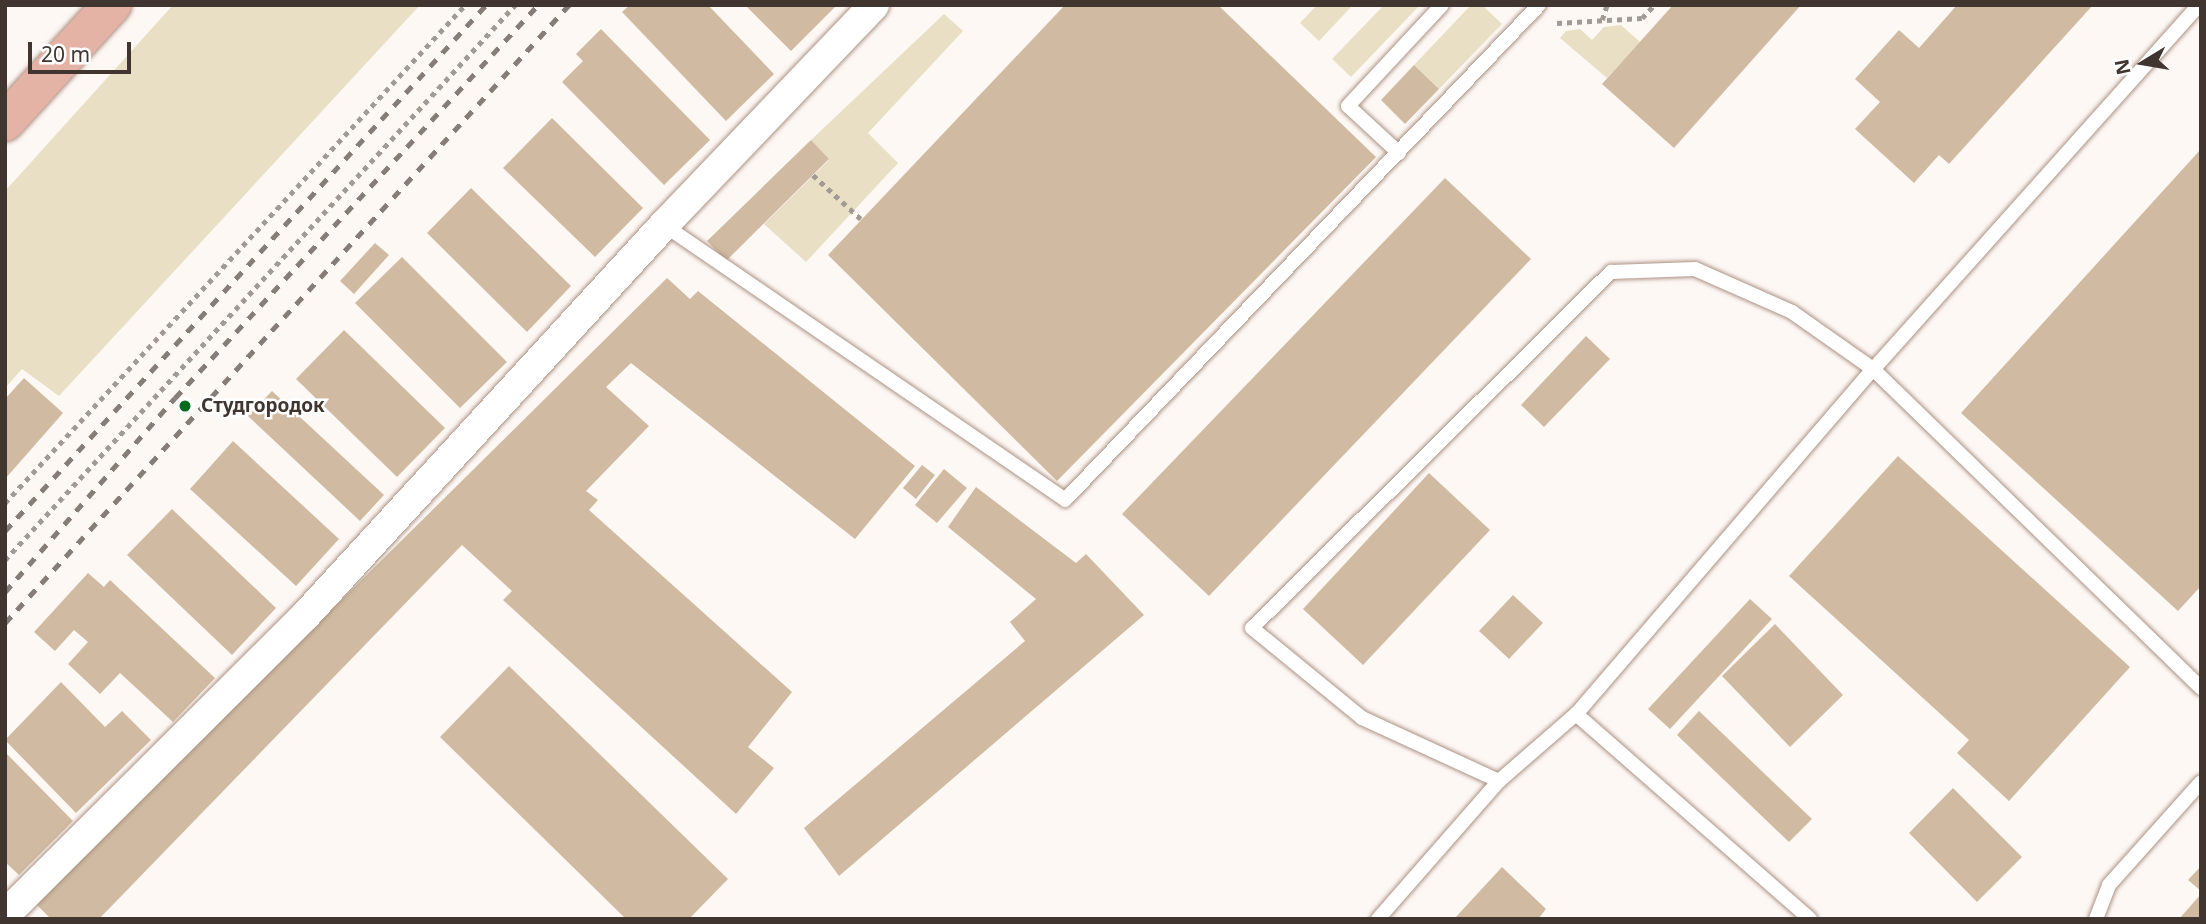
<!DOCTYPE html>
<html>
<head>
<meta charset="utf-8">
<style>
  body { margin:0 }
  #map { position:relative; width:2206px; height:924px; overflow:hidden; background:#fef8f5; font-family:"Noto Sans",sans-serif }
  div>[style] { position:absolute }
  .green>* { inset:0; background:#e8dfc4 }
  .building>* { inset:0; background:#d0bba2 }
  .path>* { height:4.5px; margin-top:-2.25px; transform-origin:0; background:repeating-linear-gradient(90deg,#a29a95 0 5px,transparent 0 10px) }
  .roads { filter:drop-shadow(0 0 2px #ac9283) drop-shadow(0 0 2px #ac9283) }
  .service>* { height:14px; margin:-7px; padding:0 7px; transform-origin:7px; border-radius:7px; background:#fff }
  .minor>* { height:30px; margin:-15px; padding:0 15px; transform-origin:15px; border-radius:15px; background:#fff }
  .primary>* { height:38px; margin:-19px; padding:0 19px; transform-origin:19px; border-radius:19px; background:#e5b2a6 }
  .rail>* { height:5px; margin-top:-2.5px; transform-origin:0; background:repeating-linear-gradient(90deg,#867d78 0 9px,transparent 0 18px) }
  .dots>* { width:19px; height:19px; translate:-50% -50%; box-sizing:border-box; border:4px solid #fff; border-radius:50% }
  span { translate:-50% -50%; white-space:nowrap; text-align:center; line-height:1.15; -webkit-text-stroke:5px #fff; paint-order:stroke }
  .poi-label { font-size:19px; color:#40352f; font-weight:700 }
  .left { translate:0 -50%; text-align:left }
  .frame { position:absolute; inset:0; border:7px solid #40352f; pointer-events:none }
  .north { position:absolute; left:2108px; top:28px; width:70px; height:70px; -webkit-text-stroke:5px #fff; paint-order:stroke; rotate:259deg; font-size:19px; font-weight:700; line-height:28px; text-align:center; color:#40352f }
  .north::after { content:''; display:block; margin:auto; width:24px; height:32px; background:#40352f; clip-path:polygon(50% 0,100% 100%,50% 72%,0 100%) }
  .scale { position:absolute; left:28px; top:42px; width:103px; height:32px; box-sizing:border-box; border:4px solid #40352f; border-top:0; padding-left:9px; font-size:21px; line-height:24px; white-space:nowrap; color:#40352f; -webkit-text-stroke:5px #fff; paint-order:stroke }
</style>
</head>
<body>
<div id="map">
  <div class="green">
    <i style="clip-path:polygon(173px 5px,420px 5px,59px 396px,22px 369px,5px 388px,5px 191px)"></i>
    <i style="clip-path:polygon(1317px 5px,1353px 5px,1319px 41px,1300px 23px)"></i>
    <i style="clip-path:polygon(1384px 5px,1420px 5px,1351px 77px,1332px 59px)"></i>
    <i style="clip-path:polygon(1471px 5px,1482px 5px,1502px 24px,1439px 89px,1414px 65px)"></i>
    <i style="clip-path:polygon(944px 14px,963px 31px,868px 133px,898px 163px,806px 262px,764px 224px,829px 160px,811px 140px)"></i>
    <i style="clip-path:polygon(1621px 25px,1640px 42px,1607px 78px,1560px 38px,1566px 31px,1580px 29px,1592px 40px,1604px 27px)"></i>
  </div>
  <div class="building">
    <i style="clip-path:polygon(630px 5px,708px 5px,774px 74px,726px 121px,622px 12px)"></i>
    <i style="clip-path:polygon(745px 5px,837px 5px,791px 51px)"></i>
    <i style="clip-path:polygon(1065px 5px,1218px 5px,1376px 157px,1057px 481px,828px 255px)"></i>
    <i style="clip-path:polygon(1673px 5px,1801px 5px,1674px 148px,1602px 84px)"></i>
    <i style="clip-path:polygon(1957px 5px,2093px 5px,1949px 164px,1939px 155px,1914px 183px,1855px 129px,1880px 102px,1855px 79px,1899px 30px,1919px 48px)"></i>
    <i style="clip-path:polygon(601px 29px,710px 140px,664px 185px,562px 82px,583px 61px,576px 54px)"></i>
    <i style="clip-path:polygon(1414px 65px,1439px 89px,1405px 124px,1381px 100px)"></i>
    <i style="clip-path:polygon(552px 118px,643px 208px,595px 257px,503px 168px)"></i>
    <i style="clip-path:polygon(811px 140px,829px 159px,726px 261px,707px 241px)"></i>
    <i style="clip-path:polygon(2201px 149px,2201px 586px,2178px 611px,1961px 413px)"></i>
    <i style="clip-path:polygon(1445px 178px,1531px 259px,1209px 596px,1122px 514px)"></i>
    <i style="clip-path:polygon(471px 188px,571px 286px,527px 332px,427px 233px)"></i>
    <i style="clip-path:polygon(375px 243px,389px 255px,354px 294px,340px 281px)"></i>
    <i style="clip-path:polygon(402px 257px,507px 362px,460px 408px,355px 303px)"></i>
    <i style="clip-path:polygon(667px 278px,690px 299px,698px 291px,915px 466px,855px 539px,631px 363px,606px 387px,649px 426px,586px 491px,598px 500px,589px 510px,792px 692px,748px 747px,774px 768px,736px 814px,503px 600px,512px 591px,462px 545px,99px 919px,51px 919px,35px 903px)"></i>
    <i style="clip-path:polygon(344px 330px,445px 428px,397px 477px,296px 379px)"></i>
    <i style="clip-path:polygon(1586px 336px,1610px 359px,1544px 427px,1521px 405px)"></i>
    <i style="clip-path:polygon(24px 378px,63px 413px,5px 479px,5px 399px)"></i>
    <i style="clip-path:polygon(272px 391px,384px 495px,360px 521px,248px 416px)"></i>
    <i style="clip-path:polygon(233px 441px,339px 539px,296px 586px,190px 489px)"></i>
    <i style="clip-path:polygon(1898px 456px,2130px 667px,2009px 801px,1957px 753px,1969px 740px,1789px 576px)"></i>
    <i style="clip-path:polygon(922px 465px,935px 475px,916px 499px,903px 488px)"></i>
    <i style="clip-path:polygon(944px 469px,967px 488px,937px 523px,915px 505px)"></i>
    <i style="clip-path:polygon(1429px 473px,1490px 530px,1363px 665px,1303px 609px)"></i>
    <i style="clip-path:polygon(976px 487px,1076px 563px,1086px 554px,1144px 615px,839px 876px,804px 828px,1025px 641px,1010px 622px,1036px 599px,948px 527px)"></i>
    <i style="clip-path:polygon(172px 509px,276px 608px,232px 655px,127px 555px)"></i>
    <i style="clip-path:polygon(88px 573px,104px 587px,110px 580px,215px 678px,173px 722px,120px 673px,100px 694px,68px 664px,88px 642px,74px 630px,55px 651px,34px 632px)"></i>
    <i style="clip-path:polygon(1513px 595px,1543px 623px,1509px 659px,1479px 631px)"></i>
    <i style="clip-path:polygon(1750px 599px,1772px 619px,1670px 729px,1648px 709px)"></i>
    <i style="clip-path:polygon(1775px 624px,1843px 695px,1790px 747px,1722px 676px)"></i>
    <i style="clip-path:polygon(509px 666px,728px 879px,689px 919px,626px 919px,440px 737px)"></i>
    <i style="clip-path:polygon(61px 682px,105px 727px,122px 711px,151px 740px,76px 813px,5px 740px)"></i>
    <i style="clip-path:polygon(1699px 711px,1812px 819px,1789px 842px,1677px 735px)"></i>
    <i style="clip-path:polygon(5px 752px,73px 821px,19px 875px,5px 862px)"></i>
    <i style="clip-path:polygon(1953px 788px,2022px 857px,1977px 902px,1909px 833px)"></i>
    <i style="clip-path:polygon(2201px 866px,2201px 891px,2188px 880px)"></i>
    <i style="clip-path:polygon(1502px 867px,1546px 909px,1538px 919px,1454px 919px)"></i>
    <i style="clip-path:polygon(2201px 894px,2201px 919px,2179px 919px)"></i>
  </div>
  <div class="path">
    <i style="left:1602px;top:20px;width:16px;rotate:-72deg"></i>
    <i style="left:1557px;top:23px;width:85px;rotate:-3.4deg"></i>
    <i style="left:1642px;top:18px;width:18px;rotate:-47deg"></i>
    <i style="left:813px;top:175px;width:65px;rotate:42.5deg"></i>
    <i style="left:5px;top:503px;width:678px;rotate:-47.27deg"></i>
    <i style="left:5px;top:560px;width:754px;rotate:-47.42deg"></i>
  </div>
  <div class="roads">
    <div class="service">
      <i style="left:2199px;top:5px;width:489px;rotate:131.8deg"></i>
      <i style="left:1873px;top:369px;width:458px;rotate:44.2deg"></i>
      <i style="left:1399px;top:153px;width:69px;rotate:-137.3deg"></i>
      <i style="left:1348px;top:106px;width:138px;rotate:-47.1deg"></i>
      <i style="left:664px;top:225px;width:486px;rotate:34.4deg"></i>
      <i style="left:1065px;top:500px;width:685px;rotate:-46.24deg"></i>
      <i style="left:1695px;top:269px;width:106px;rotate:23.9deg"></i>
      <i style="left:1792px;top:312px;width:99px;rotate:35.1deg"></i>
      <i style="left:1873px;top:369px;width:455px;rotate:130.7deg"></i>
      <i style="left:1576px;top:714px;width:102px;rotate:139deg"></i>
      <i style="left:1499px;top:781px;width:151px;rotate:-155.3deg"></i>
      <i style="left:1362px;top:718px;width:142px;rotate:-140.7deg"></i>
      <i style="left:1252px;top:628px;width:506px;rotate:-44.76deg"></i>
      <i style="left:1611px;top:272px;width:84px;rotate:-2deg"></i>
      <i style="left:1576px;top:714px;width:311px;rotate:41.2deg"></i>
      <i style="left:1378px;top:919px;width:184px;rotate:-48.8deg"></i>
      <i style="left:2096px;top:919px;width:36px;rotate:-69deg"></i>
      <i style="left:2109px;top:885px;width:138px;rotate:-48.2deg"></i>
    </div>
    <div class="minor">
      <i style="left:5px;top:915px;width:425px;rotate:-44.9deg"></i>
      <i style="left:306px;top:615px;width:529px;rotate:-47.45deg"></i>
      <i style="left:664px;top:225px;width:304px;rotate:-46.3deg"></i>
    </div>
    <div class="primary">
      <i style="left:5px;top:122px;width:159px;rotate:-47.6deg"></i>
    </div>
  </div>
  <div class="rail">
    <i style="left:5px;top:531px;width:713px;rotate:-47.56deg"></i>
    <i style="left:5px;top:592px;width:258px;rotate:-48.8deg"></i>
    <i style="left:175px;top:398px;width:535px;rotate:-47.27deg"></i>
    <i style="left:5px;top:623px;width:837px;rotate:-47.62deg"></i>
  </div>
  <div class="dots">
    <i style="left:185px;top:406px;background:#006b1a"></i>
  </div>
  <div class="poi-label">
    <span class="left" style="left:201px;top:406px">Студгородок</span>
  </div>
  <div class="frame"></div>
  <div class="north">N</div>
  <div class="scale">20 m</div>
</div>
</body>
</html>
